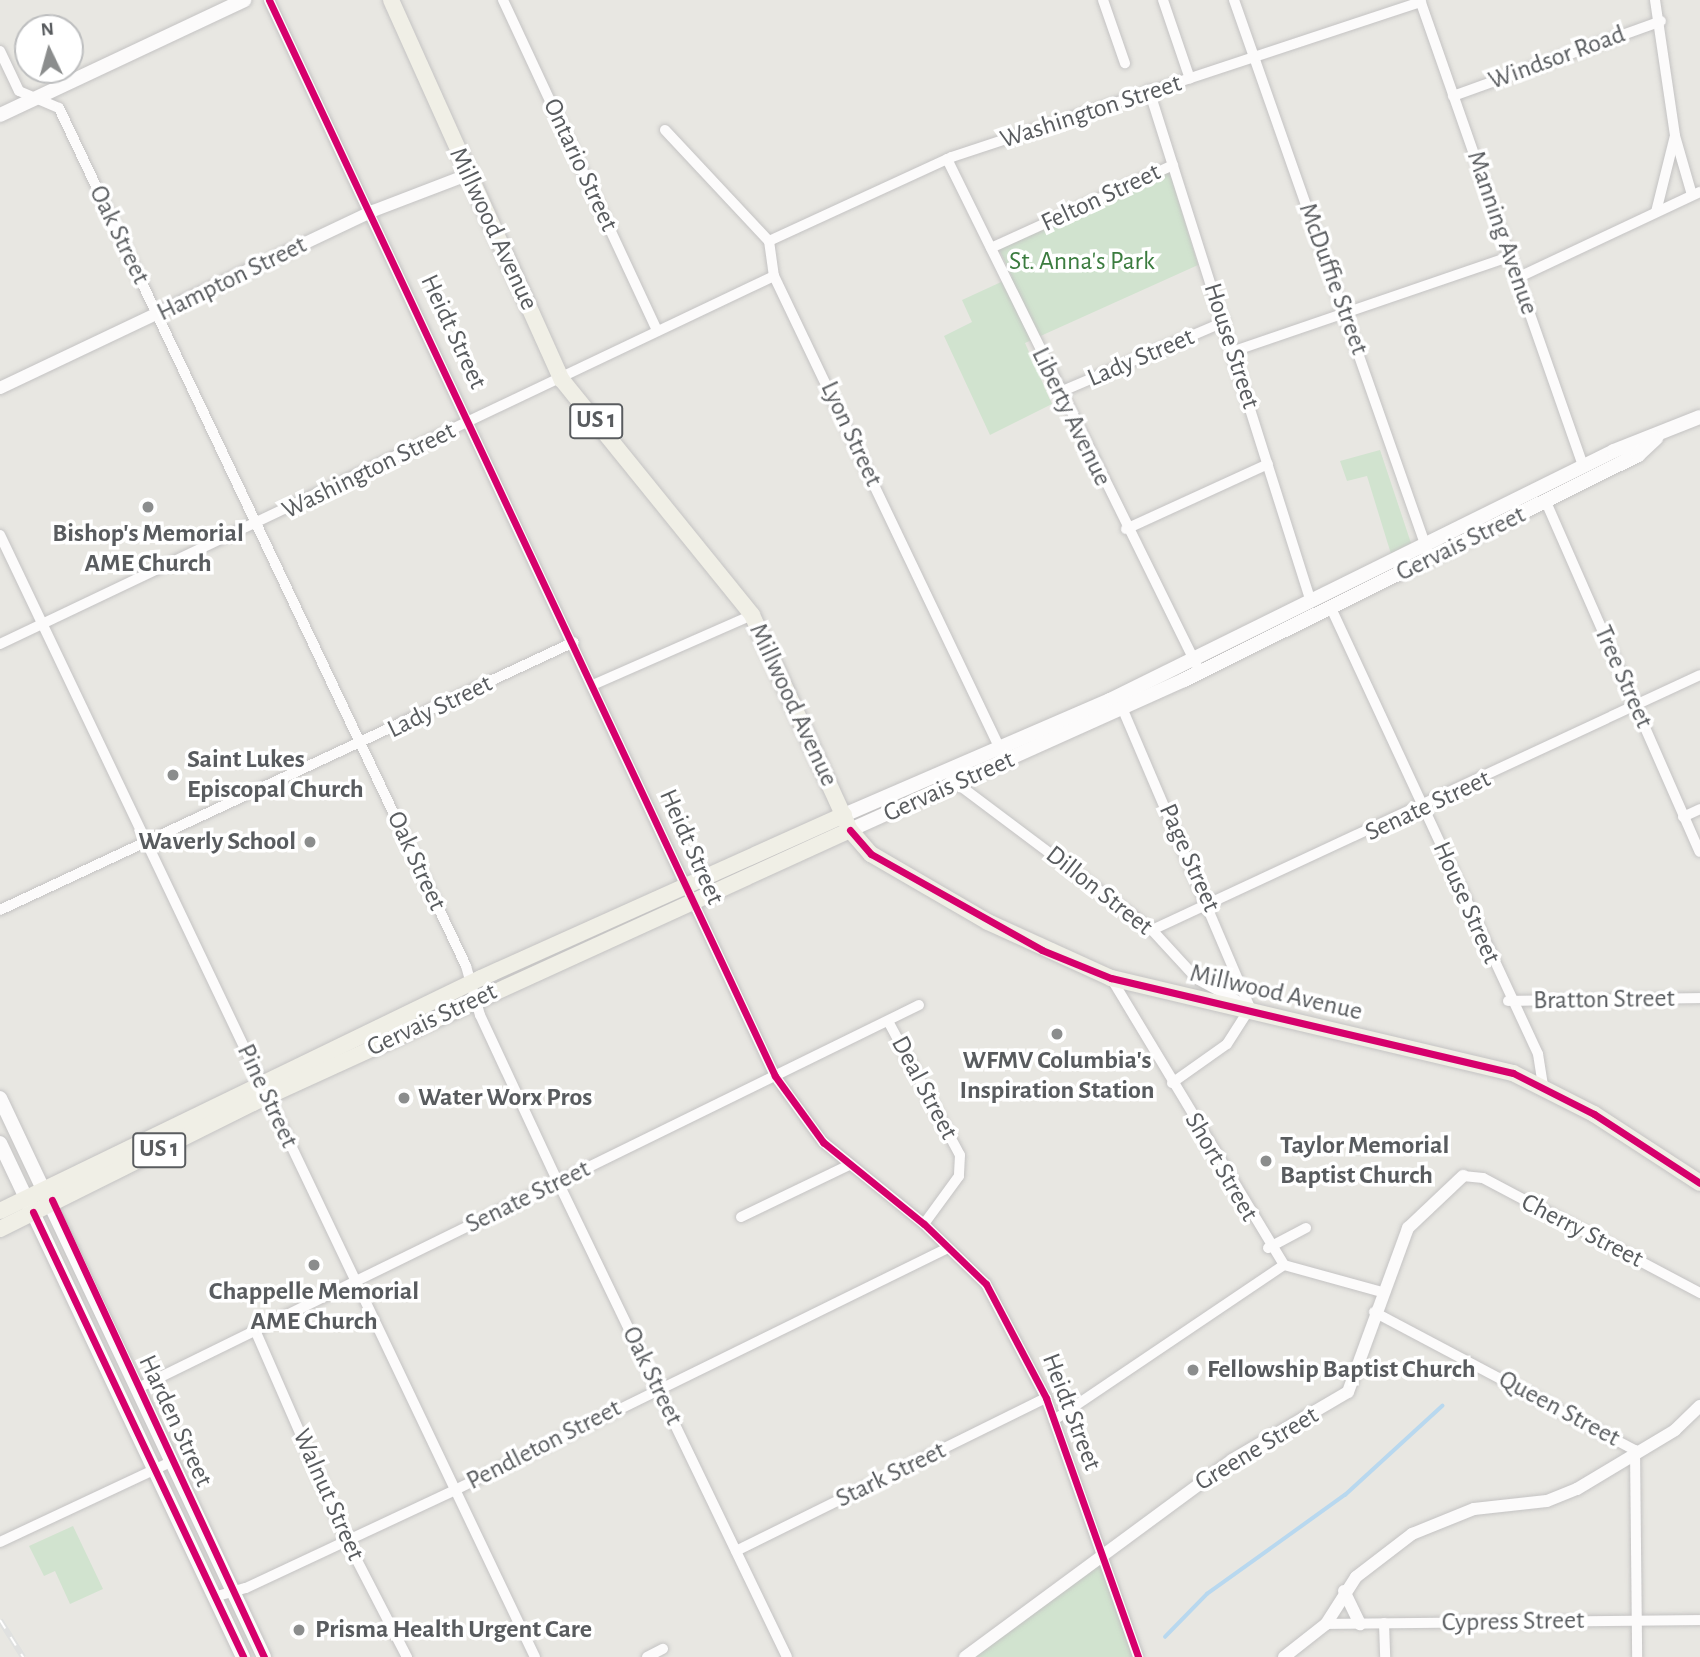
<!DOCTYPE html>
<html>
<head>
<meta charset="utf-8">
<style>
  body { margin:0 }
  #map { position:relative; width:1700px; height:1657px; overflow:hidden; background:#e8e7e2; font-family:"Alegreya Sans",sans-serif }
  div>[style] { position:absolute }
  .green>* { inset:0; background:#d1e3cf }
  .stream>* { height:3.5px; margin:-1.75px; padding:0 1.75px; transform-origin:1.75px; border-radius:1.75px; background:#b8d8ef }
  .roads { filter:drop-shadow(0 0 2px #c4c3c3) drop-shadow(0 0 2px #c4c3c3) }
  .minor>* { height:10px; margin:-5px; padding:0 5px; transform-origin:5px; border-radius:5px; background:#fcfbfb }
  .tertiary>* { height:12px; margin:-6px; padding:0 6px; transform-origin:6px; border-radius:6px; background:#fcfbfb }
  .secondary>* { height:14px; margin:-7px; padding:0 7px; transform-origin:7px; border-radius:7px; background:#fcfbfb }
  .primary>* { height:16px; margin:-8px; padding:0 8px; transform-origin:8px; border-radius:8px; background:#f0efe6 }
  .rail>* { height:6px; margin-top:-3px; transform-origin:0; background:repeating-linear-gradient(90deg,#fff 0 10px,#e0e1e0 0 20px); box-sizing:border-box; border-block:2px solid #e0e1e0 }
  .cycleway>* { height:7px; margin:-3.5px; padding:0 3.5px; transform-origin:3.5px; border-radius:3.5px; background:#d6006c }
  .dots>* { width:19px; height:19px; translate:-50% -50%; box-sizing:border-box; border:4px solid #fff; border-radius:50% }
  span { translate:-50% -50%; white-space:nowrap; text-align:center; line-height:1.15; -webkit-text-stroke:7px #fff; paint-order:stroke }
  .shield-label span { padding:2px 5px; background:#fff; border:2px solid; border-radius:5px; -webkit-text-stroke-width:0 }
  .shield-label { font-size:24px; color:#595c5f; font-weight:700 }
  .street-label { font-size:26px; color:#595c5f }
  .park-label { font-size:26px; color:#3b7c3f }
  .poi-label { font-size:26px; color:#595c5f; font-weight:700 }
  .left { translate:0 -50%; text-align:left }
  .right { translate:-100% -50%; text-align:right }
  .north { position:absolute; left:14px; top:14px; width:70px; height:70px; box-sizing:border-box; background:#fff; border:2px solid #bdbebf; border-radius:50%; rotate:355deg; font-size:19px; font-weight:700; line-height:28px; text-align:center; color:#595c5f }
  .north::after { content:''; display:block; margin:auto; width:24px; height:32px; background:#8b8d8d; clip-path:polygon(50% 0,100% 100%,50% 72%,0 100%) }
</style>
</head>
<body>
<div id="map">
  <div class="green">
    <i style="clip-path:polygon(1169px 170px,1198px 265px,1025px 343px,1052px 404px,990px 435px,944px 336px,972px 322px,962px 300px,1012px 277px,997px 245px)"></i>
    <i style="clip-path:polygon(1380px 450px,1411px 543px,1391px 554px,1367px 476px,1347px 481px,1340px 461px)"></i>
    <i style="clip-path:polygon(73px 1526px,103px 1589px,70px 1604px,55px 1571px,44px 1576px,29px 1546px)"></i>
    <i style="clip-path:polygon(1102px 1558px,1138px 1657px,965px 1657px)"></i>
  </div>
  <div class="stream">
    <i style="left:1165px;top:1637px;width:60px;rotate:-45.7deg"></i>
    <i style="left:1207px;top:1594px;width:170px;rotate:-35.7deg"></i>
    <i style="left:1345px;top:1495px;width:132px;rotate:-42.5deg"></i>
  </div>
  <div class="roads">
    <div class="minor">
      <i style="left:269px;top:0;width:1189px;rotate:64.81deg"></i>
      <i style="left:775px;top:1076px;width:82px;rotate:54deg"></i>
      <i style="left:823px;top:1142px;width:130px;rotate:39.1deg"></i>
      <i style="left:924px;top:1224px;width:86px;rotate:44.1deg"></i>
      <i style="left:986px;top:1284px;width:129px;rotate:62.2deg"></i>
      <i style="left:1046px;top:1398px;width:275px;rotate:70.4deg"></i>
      <i style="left:503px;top:0;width:365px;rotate:65deg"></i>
      <i style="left:1103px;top:0;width:67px;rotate:70.8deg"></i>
      <i style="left:1163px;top:0;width:83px;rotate:71.1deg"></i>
      <i style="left:1234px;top:0;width:591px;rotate:70.65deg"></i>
      <i style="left:1420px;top:0;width:494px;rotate:70.7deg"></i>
      <i style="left:1655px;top:0;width:137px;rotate:81.6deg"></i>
      <i style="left:1675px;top:136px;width:61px;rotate:73.9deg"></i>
      <i style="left:0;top:51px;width:44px;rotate:64.6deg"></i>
      <i style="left:19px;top:91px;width:43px;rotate:23deg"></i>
      <i style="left:59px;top:108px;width:950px;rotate:64.62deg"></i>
      <i style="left:466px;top:966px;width:51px;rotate:74.1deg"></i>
      <i style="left:480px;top:1015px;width:184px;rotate:65deg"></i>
      <i style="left:558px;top:1182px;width:527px;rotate:64.26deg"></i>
      <i style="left:1149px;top:90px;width:537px;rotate:72.44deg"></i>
      <i style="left:1453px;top:96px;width:221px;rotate:-19.8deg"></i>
      <i style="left:665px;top:130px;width:152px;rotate:46.9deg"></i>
      <i style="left:769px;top:241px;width:35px;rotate:82deg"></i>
      <i style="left:774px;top:276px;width:529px;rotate:64.45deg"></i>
      <i style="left:947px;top:159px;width:572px;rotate:63.75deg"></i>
      <i style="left:1656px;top:212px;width:78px;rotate:-76deg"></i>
      <i style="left:769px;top:241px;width:201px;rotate:-24.7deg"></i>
      <i style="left:952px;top:157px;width:494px;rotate:-18.3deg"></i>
      <i style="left:991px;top:248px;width:200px;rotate:-24.5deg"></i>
      <i style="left:1517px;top:278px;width:202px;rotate:-25.2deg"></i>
      <i style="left:1234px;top:351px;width:291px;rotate:-18.9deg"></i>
      <i style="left:1058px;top:393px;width:181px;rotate:-23.2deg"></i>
      <i style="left:1546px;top:502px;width:382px;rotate:66.3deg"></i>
      <i style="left:1126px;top:529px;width:156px;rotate:-24.6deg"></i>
      <i style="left:0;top:535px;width:1243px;rotate:64.51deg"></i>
      <i style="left:1331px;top:608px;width:492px;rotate:65.1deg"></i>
      <i style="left:1538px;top:1054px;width:31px;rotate:81deg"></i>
      <i style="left:0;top:644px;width:857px;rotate:-25.43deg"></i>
      <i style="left:595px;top:684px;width:171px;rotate:-23.7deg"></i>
      <i style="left:1123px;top:710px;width:324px;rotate:66.9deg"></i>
      <i style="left:951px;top:779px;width:251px;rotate:36.9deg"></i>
      <i style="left:1152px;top:930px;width:67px;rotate:47.4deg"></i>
      <i style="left:1197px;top:979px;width:55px;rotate:28.4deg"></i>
      <i style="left:1683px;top:817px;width:19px;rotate:-25deg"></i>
      <i style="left:0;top:910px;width:633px;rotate:-25.03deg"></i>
      <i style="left:1152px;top:930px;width:604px;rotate:-24.95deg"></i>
      <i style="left:1111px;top:978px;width:335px;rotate:58.9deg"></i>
      <i style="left:1284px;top:1265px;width:102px;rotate:15.4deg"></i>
      <i style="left:1508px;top:1001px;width:192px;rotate:-0.9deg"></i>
      <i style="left:888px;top:1021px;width:152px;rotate:61.8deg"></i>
      <i style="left:960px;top:1155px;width:21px;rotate:93deg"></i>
      <i style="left:959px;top:1176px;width:59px;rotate:126.1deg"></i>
      <i style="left:1172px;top:1083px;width:67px;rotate:-35.3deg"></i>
      <i style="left:1227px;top:1044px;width:43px;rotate:-57.4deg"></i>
      <i style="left:1463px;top:1176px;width:20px;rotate:6deg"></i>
      <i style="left:1483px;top:1178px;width:246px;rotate:27.9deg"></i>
      <i style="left:741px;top:1217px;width:120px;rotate:-25.7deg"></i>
      <i style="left:1268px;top:1248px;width:43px;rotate:-27.8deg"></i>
      <i style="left:1374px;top:1312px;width:295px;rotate:27.9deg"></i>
      <i style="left:1635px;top:1450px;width:207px;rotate:89.4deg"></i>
      <i style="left:255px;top:1330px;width:230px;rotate:66.4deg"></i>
      <i style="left:347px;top:1541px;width:131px;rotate:62.7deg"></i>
      <i style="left:136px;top:1389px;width:872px;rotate:-26.12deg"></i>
      <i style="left:1054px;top:1420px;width:277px;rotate:-34deg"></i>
      <i style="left:0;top:1542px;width:189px;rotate:-25.1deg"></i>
      <i style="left:736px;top:1551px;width:346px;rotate:-26.3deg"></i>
      <i style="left:214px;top:1597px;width:33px;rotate:-16deg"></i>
      <i style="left:246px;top:1588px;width:229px;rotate:-25.1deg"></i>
      <i style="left:453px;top:1491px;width:549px;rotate:-26.15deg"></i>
      <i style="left:1384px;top:1623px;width:34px;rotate:88deg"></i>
      <i style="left:1326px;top:1624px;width:374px;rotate:-0.6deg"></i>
      <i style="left:647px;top:1657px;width:18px;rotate:-27deg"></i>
    </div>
    <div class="tertiary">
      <i style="left:0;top:388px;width:413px;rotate:-25.4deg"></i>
      <i style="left:373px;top:211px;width:101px;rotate:-21deg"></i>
      <i style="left:1344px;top:1591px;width:37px;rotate:64deg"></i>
      <i style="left:965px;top:1657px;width:332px;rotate:-36.4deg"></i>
      <i style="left:1232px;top:1460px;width:134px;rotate:-30.4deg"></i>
      <i style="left:1348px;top:1392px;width:175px;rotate:-69.9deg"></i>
      <i style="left:1408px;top:1228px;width:76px;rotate:-43.4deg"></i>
      <i style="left:1284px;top:1657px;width:53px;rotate:-38.2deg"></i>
      <i style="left:1326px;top:1624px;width:56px;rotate:-57.4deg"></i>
      <i style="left:1356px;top:1577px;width:71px;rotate:-37.5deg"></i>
      <i style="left:1412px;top:1534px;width:67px;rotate:-22deg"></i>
      <i style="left:1474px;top:1509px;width:73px;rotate:-6.3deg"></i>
      <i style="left:1547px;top:1501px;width:32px;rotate:-22deg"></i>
      <i style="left:1577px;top:1489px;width:114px;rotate:-31deg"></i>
      <i style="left:1675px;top:1430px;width:35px;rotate:-44deg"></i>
    </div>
    <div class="secondary">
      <i style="left:0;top:115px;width:270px;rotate:-25.2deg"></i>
      <i style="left:844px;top:815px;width:290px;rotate:-23.4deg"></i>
      <i style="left:1110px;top:700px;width:562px;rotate:-26.29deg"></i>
      <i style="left:1614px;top:451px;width:92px;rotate:-21.6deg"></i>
      <i style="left:850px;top:830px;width:366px;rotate:-24.2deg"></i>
      <i style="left:1184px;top:680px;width:507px;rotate:-26.36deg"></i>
      <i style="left:1638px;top:455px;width:25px;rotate:-43deg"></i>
      <i style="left:0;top:1098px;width:618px;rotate:64.72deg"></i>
      <i style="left:0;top:1143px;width:569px;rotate:64.7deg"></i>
    </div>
    <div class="primary">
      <i style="left:391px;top:0;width:417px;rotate:65.8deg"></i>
      <i style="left:562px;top:380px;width:302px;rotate:51deg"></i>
      <i style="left:752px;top:615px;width:236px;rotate:65.5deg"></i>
      <i style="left:850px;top:830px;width:32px;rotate:49deg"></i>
      <i style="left:871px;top:854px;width:135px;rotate:30.2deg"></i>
      <i style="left:988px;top:922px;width:135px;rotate:24.5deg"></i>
      <i style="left:1111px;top:978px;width:413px;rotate:13.3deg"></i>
      <i style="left:1513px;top:1073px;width:91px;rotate:26.8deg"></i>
      <i style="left:1594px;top:1114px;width:126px;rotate:33.1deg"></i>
      <i style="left:0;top:1211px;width:534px;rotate:-25.85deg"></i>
      <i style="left:481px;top:978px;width:398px;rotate:-24.2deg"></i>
      <i style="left:0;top:1229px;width:283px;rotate:-26.5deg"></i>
      <i style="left:253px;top:1103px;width:656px;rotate:-24.57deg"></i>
    </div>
  </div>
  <div class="rail">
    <i style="left:0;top:1620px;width:44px;rotate:58.1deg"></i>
  </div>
  <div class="cycleway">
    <i style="left:269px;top:0;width:1189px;rotate:64.81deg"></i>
    <i style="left:775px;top:1076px;width:82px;rotate:54deg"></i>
    <i style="left:823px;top:1142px;width:130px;rotate:39.1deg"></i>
    <i style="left:924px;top:1224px;width:86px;rotate:44.1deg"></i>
    <i style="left:986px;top:1284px;width:129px;rotate:62.2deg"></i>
    <i style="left:1046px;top:1398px;width:275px;rotate:70.4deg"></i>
    <i style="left:850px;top:830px;width:32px;rotate:49deg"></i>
    <i style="left:871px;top:854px;width:196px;rotate:29.3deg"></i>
    <i style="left:1042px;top:950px;width:74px;rotate:22.1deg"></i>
    <i style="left:1111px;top:978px;width:413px;rotate:13.3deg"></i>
    <i style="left:1513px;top:1073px;width:91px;rotate:26.8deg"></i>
    <i style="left:1594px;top:1114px;width:126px;rotate:33.1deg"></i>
    <i style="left:52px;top:1200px;width:504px;rotate:65.11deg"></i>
    <i style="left:33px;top:1212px;width:492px;rotate:64.7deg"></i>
  </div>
  <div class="dots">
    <i style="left:148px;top:507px;background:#8b8d8d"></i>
    <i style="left:173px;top:775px;background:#8b8d8d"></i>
    <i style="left:310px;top:842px;background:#8b8d8d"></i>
    <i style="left:1057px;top:1034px;background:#8b8d8d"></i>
    <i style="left:404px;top:1098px;background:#8b8d8d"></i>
    <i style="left:1266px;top:1161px;background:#8b8d8d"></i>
    <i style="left:314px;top:1265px;background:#8b8d8d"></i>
    <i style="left:1193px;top:1370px;background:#8b8d8d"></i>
    <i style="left:299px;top:1630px;background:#8b8d8d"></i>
  </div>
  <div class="shield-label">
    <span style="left:596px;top:421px">US 1</span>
    <span style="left:159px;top:1150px">US 1</span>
  </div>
  <div class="street-label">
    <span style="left:1557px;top:58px;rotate:-20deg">Windsor Road</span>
    <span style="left:1091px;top:112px;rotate:-18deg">Washington Street</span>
    <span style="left:580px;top:165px;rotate:65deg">Ontario Street</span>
    <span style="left:1101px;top:198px;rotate:-25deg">Felton Street</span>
    <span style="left:493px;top:229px;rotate:65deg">Millwood Avenue</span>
    <span style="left:1502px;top:233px;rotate:71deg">Manning Avenue</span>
    <span style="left:119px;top:235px;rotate:64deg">Oak Street</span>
    <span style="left:232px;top:279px;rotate:-26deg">Hampton Street</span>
    <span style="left:1333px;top:279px;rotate:70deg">McDuffie Street</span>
    <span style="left:453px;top:332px;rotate:65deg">Heidt Street</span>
    <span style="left:1231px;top:346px;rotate:72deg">House Street</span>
    <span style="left:1141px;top:358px;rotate:-23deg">Lady Street</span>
    <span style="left:1071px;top:417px;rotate:64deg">Liberty Avenue</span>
    <span style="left:851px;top:434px;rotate:65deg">Lyon Street</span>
    <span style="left:369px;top:471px;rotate:-26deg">Washington Street</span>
    <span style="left:1461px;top:544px;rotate:-26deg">Gervais Street</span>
    <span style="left:1623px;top:677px;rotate:66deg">Tree Street</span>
    <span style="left:793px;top:705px;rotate:65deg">Millwood Avenue</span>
    <span style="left:440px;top:707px;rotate:-26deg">Lady Street</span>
    <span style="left:949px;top:787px;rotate:-24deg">Gervais Street</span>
    <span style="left:1428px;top:806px;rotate:-25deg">Senate Street</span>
    <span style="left:691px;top:847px;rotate:66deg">Heidt Street</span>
    <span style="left:1189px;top:858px;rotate:66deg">Page Street</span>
    <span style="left:416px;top:861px;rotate:65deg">Oak Street</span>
    <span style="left:1099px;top:891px;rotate:38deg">Dillon Street</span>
    <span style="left:1466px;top:903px;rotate:66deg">House Street</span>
    <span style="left:1276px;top:993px;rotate:13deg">Millwood Avenue</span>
    <span style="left:1604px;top:1000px;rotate:-1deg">Bratton Street</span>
    <span style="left:432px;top:1020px;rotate:-25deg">Gervais Street</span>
    <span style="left:924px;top:1088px;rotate:62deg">Deal Street</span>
    <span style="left:267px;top:1096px;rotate:65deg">Pine Street</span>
    <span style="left:1221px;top:1167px;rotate:60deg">Short Street</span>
    <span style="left:528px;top:1197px;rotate:-26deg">Senate Street</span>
    <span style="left:1582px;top:1231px;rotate:27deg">Cherry Street</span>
    <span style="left:652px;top:1376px;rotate:64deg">Oak Street</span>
    <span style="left:1559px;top:1409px;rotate:28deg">Queen Street</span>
    <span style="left:1071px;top:1412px;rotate:69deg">Heidt Street</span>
    <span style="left:175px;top:1421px;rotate:65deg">Harden Street</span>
    <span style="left:544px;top:1445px;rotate:-27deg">Pendleton Street</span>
    <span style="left:1257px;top:1449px;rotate:-31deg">Greene Street</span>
    <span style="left:891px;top:1475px;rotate:-26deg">Stark Street</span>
    <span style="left:328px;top:1495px;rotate:66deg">Walnut Street</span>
    <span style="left:1513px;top:1622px;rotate:-1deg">Cypress Street</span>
  </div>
  <div class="park-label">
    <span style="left:1082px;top:262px">St. Anna's Park</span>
  </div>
  <div class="poi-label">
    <span style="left:148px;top:549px">Bishop's Memorial<br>AME Church</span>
    <span class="left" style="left:187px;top:775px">Saint Lukes<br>Episcopal Church</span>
    <span class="right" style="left:296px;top:842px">Waverly School</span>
    <span style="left:1057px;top:1076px">WFMV Columbia's<br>Inspiration Station</span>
    <span class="left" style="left:418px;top:1098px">Water Worx Pros</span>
    <span class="left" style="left:1280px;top:1161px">Taylor Memorial<br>Baptist Church</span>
    <span style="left:314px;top:1307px">Chappelle Memorial<br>AME Church</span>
    <span class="left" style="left:1207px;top:1370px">Fellowship Baptist Church</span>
    <span class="left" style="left:315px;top:1630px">Prisma Health Urgent Care</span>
  </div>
  <div class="north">N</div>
</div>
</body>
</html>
